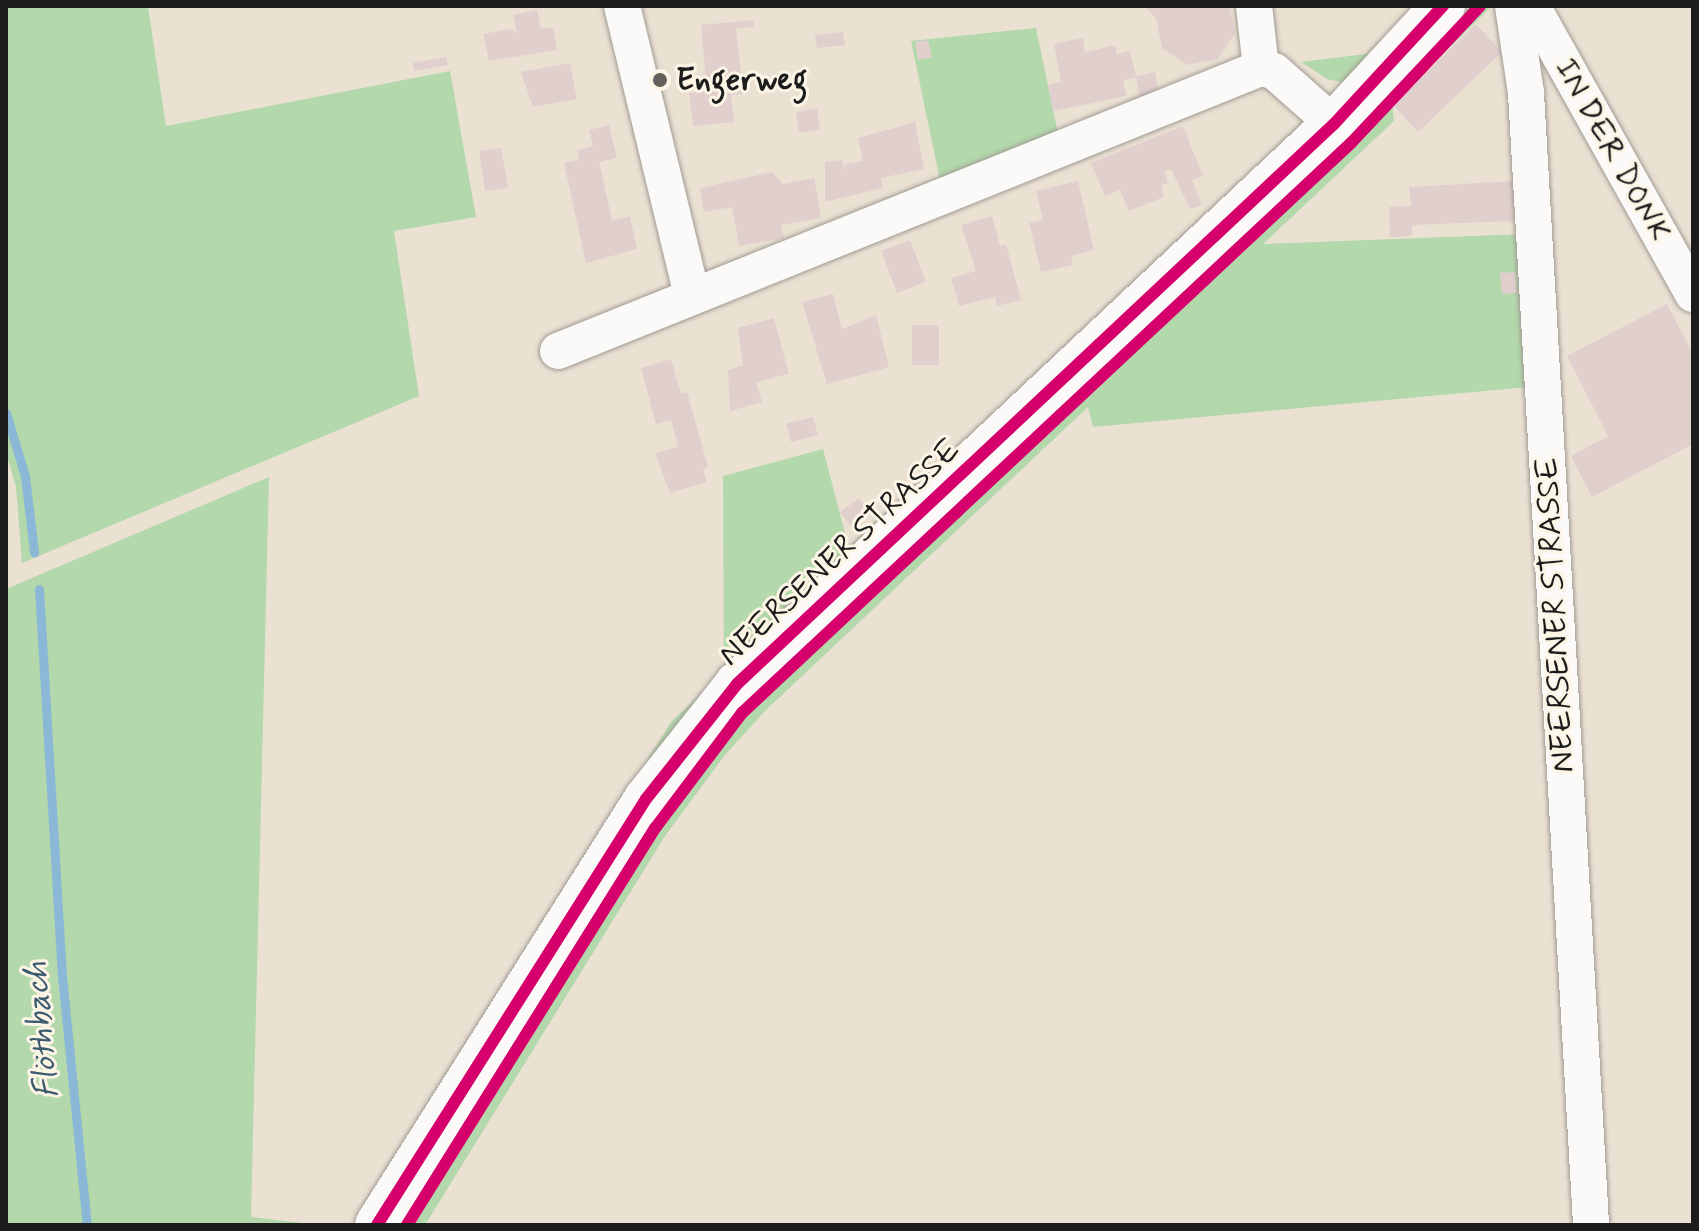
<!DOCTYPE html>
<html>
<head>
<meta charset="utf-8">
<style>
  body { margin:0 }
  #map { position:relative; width:1699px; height:1231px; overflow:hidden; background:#eae1d3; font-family:Mynerve,sans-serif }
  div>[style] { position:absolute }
  .green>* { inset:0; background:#b3d8ac }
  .stream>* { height:9px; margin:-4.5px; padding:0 4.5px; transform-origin:4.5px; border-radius:4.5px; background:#8bb8d6 }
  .building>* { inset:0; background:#e1cfce }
  .roads { filter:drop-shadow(0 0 2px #a09b93) drop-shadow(0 0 2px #a09b93) }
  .minor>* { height:36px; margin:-18px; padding:0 18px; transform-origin:18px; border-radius:18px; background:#fcfaf8 }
  .tertiary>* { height:44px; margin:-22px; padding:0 22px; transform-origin:22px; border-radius:22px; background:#fcfaf8 }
  .cycleway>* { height:12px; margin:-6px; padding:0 6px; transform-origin:6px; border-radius:6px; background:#d6006c }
  .dots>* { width:22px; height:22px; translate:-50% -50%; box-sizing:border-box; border:4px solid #fcf5e5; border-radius:50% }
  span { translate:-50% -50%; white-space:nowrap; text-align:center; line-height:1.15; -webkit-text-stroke:6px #fcf5e5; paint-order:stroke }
  .poi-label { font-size:32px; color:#1c1c1c; font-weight:700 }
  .left { translate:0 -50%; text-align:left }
  .street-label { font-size:32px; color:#1c1c1c }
  .water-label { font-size:34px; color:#3c5a70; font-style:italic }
  .frame { position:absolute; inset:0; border:8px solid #1c1c1c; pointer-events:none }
</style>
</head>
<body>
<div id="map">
  <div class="green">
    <i style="clip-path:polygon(6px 6px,148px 6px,166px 126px,450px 71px,476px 217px,394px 231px,419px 396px,22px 563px,16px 487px,6px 453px)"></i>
    <i style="clip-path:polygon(1470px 6px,1492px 6px,1392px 104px,1394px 121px,1263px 244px,1526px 234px,1529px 387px,1093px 427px,1088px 407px,766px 710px,725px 755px,665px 836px,425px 1225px,395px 1225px,703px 740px,1384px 100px)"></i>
    <i style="clip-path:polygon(1036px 28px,1059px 138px,941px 185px,911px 41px)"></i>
    <i style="clip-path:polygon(1382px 52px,1348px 84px,1327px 79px,1301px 62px)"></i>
    <i style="clip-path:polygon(823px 449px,850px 552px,562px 897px,671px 722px,724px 672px,723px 476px)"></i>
    <i style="clip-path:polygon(269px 477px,251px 1217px,320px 1225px,6px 1225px,6px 589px)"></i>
  </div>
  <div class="stream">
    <i style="left:6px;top:413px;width:66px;rotate:73.2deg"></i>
    <i style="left:25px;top:476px;width:77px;rotate:83.2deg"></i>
    <i style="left:39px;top:589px;width:388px;rotate:86.6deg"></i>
    <i style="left:62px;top:976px;width:250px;rotate:84.3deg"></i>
  </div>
  <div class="building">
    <i style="clip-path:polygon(1144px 6px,1229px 6px,1235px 33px,1218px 59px,1187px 65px,1162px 48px,1156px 18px)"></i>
    <i style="clip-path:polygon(537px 10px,541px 29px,553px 27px,557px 50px,489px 61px,483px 34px,510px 29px,517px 33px,513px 15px)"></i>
    <i style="clip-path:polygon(754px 20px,754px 27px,736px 28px,743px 94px,731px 95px,734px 122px,693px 126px,689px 93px,707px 91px,701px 25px)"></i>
    <i style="clip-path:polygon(1476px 24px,1502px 52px,1418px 132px,1393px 105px)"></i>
    <i style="clip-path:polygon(843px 32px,845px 45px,817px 48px,815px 35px)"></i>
    <i style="clip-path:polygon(1083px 38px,1085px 52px,1115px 45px,1117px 54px,1130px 51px,1136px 76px,1155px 72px,1159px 95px,1140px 99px,1136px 78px,1123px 80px,1126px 96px,1053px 111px,1048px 85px,1061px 82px,1054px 44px)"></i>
    <i style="clip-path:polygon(928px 40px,932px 57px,918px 60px,915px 42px)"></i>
    <i style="clip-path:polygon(446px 57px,448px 65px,414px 71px,413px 63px)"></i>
    <i style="clip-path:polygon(570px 63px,577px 99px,533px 107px,521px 72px)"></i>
    <i style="clip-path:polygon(817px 108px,820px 130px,799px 133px,796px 112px)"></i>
    <i style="clip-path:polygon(915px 122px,924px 169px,881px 178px,883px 188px,825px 202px,825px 162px,842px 160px,846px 173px,845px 164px,863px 161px,858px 138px)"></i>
    <i style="clip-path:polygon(609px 125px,617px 158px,599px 162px,612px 220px,630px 216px,637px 249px,586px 263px,564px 163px,579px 160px,577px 150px,593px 146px,589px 130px)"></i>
    <i style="clip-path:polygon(1183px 126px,1203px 176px,1192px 180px,1202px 205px,1190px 209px,1171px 169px,1164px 172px,1168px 183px,1161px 185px,1164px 197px,1129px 211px,1120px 190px,1105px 196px,1091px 163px)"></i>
    <i style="clip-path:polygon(501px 148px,508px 188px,485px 191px,479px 151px)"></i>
    <i style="clip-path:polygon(772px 172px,783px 184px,814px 178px,821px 218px,781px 225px,784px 238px,739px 246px,732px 207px,704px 212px,700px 188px)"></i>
    <i style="clip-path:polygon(1078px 181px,1094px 250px,1071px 256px,1073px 265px,1041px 272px,1029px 223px,1043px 220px,1036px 191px)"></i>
    <i style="clip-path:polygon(1514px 181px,1515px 221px,1412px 225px,1412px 236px,1390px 237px,1389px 207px,1411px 206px,1409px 187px)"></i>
    <i style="clip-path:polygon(992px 216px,1000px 246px,1006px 244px,1021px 300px,997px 306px,995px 297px,959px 306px,951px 278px,976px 271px,961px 225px)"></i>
    <i style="clip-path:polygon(910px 240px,926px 282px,897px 293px,881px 251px)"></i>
    <i style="clip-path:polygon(1515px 272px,1517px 293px,1502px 294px,1500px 273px)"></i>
    <i style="clip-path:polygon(833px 294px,842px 329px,876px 315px,889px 367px,827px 384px,802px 302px)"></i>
    <i style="clip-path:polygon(1667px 304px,1693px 354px,1693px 444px,1592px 497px,1571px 456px,1608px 436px,1567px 356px)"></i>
    <i style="clip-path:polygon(774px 318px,789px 374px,756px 382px,762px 402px,730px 411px,728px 370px,743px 365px,738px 328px)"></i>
    <i style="clip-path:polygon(912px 325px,939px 325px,939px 365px,912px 365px)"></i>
    <i style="clip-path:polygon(671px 359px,681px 394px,687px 392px,708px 467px,703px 469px,707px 482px,670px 493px,655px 453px,678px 447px,671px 420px,656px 424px,641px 368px)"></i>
    <i style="clip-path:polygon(813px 417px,818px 435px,791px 442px,786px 424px)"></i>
    <i style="clip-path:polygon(859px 498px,870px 512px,851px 527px,840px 512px)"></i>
  </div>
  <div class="roads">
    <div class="minor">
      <i style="left:622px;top:6px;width:298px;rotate:76.4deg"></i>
      <i style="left:1254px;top:6px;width:62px;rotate:83.6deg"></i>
      <i style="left:1513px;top:6px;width:88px;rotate:81.5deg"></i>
      <i style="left:1526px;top:93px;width:1134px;rotate:86.71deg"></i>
      <i style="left:1532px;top:6px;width:330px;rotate:60.8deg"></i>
      <i style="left:558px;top:351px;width:758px;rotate:-21.93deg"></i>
      <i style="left:1261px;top:68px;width:13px;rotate:13deg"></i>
      <i style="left:1274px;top:71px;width:80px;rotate:41.5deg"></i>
    </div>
    <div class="tertiary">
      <i style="left:377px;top:1225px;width:504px;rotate:-57.73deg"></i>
      <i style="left:646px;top:799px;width:147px;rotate:-51.6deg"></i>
      <i style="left:737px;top:684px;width:819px;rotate:-43.17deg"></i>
      <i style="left:1334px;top:124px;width:161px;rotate:-47.3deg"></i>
    </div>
  </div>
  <div class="cycleway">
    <i style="left:377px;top:1225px;width:504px;rotate:-57.73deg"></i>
    <i style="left:646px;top:799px;width:147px;rotate:-51.6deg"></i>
    <i style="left:737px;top:684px;width:819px;rotate:-43.17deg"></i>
    <i style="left:1334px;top:124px;width:161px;rotate:-47.3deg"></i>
    <i style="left:407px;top:1225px;width:469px;rotate:-58deg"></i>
    <i style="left:656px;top:827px;width:143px;rotate:-53deg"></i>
    <i style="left:742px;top:713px;width:834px;rotate:-43.11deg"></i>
    <i style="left:1351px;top:143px;width:188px;rotate:-46.7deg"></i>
  </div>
  <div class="dots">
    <i style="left:660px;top:80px;background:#64615c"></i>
  </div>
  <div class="poi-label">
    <span class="left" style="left:676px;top:80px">Engerweg</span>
  </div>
  <div class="street-label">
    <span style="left:1612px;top:150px;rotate:61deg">IN DER DONK</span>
    <span style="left:840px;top:553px;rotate:-43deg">NEERSENER STRASSE</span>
    <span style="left:1556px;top:615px;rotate:-93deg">NEERSENER STRASSE</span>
  </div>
  <div class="water-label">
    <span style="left:42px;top:1030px;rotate:-95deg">Flöthbach</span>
  </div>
  <div class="frame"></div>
</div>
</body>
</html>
